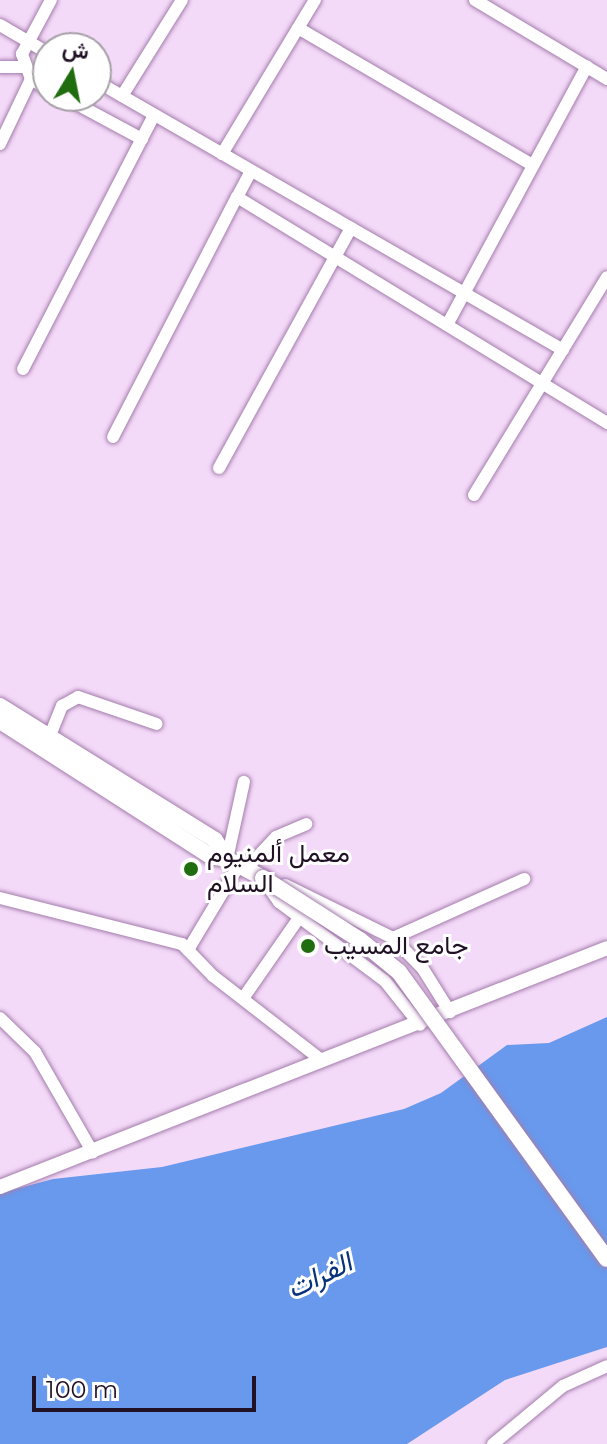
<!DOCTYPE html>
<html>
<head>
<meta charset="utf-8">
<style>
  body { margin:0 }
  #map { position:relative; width:607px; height:1444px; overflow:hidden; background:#f4daf9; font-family:Montserrat,Vazirmatn,sans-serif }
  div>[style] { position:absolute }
  .water>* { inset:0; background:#6899ec }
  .roads { filter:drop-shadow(0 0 2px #a47dac) drop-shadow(0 0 2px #a47dac) }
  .minor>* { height:12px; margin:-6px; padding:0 6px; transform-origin:6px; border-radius:6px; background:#fff }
  .tertiary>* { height:14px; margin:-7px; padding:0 7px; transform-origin:7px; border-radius:7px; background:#fff }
  .secondary>* { height:16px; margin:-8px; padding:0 8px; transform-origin:8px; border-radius:8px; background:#fff }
  .bridges { filter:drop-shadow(0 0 2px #a47dac) drop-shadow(0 0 2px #a47dac) }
  .secondary-bridge>* { height:16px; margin:-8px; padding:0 8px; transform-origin:8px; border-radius:8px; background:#fff }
  .dots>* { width:22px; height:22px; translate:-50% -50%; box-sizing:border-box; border:4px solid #fff; border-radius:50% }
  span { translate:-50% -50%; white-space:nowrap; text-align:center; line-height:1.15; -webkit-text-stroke:6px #fff; paint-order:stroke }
  .poi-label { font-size:26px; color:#201124 }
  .left { translate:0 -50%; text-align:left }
  .water-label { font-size:28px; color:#08337b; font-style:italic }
  .north { position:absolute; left:32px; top:32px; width:80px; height:80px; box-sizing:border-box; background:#fff; border:2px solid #a6a0a7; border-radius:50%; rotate:10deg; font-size:22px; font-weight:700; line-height:32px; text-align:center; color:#201124 }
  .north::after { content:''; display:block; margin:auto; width:28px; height:36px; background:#206d0f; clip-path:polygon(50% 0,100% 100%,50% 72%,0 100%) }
  .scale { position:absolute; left:32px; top:1376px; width:224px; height:36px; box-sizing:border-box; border:4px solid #201124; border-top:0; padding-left:10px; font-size:24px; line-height:28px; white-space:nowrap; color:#201124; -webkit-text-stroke:6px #fff; paint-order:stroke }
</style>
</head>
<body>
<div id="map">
  <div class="water">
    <i style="clip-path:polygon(607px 1017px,607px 1347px,505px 1380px,407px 1444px,0 1444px,0 1193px,53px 1179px,162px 1167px,404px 1109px,441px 1093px,507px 1045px,549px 1043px)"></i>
  </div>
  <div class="roads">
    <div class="minor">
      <i style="left:475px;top:0;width:154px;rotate:30.9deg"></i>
      <i style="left:0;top:25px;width:56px;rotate:30.3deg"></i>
      <i style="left:298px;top:28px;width:270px;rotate:30.3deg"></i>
      <i style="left:0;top:67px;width:24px"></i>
      <i style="left:96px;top:81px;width:539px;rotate:29.94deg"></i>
      <i style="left:48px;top:89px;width:20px;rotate:-150deg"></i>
      <i style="left:31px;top:79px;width:27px;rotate:-110deg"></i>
      <i style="left:22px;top:54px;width:61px;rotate:-61.8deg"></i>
      <i style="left:62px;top:96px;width:91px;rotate:28.3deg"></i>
      <i style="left:122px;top:96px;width:113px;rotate:-58deg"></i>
      <i style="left:0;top:144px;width:72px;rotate:-64.5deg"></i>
      <i style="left:222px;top:154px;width:180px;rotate:-58.9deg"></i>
      <i style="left:251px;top:171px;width:30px;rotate:118deg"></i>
      <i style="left:237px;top:197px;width:434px;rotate:31.4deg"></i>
      <i style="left:447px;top:325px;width:294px;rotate:-61.6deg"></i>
      <i style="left:23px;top:369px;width:286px;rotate:-62.7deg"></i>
      <i style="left:113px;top:437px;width:270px;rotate:-62.7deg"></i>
      <i style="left:219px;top:468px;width:274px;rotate:-61.2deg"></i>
      <i style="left:474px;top:495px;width:255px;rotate:-58.6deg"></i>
      <i style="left:49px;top:738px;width:35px;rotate:-68deg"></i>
      <i style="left:62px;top:706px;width:18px;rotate:-29deg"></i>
      <i style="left:78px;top:697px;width:83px;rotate:18.9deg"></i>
      <i style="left:227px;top:859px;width:79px;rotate:-77.6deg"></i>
      <i style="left:246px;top:869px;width:44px;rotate:-46.8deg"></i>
      <i style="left:276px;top:837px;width:33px;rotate:-23deg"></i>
      <i style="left:263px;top:879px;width:28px;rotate:55deg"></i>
      <i style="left:279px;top:902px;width:132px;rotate:36.7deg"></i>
      <i style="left:385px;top:981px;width:56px;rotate:51.5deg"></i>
      <i style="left:285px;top:885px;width:120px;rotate:26.1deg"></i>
      <i style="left:393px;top:938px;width:43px;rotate:45.9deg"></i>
      <i style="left:423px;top:969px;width:51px;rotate:57.9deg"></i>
      <i style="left:0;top:898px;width:188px;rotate:14.2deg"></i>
      <i style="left:182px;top:944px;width:45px;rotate:45.9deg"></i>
      <i style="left:213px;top:976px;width:135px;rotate:37.8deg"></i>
      <i style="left:393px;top:938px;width:144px;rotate:-24.2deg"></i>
      <i style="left:188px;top:950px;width:99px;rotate:-59deg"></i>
      <i style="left:244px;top:997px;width:96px;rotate:-55.2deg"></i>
      <i style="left:0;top:1018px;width:49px;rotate:44.2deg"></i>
      <i style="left:35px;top:1052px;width:116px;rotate:60.1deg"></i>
      <i style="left:493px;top:1444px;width:91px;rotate:-39.6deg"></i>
      <i style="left:563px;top:1386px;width:48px;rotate:-24.4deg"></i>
    </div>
    <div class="tertiary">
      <i style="left:0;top:1187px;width:652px;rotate:-21.49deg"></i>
    </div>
    <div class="secondary">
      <i style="left:0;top:706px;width:253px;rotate:31.9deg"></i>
      <i style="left:215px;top:840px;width:22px;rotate:58deg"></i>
      <i style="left:0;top:721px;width:250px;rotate:32.7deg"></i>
      <i style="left:210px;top:856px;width:17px;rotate:10deg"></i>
      <i style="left:227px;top:859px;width:41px;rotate:27.8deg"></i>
    </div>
  </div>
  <div class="bridges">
    <div class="secondary-bridge">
      <i style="left:263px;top:878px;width:115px;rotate:32.6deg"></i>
      <i style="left:360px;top:940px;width:50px;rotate:39.4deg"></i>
      <i style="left:399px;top:972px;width:354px;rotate:54.1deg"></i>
    </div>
  </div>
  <div class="dots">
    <i style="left:191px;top:869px;background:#206d0f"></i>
    <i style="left:308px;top:946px;background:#206d0f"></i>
  </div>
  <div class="poi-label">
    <span class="left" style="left:207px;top:869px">معمل ألمنيوم<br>السلام</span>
    <span class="left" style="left:324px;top:946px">جامع المسيب</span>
  </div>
  <div class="water-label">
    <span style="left:319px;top:1275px;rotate:-26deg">الفرات</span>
  </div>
  <div class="north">ش</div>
  <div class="scale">100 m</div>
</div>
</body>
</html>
